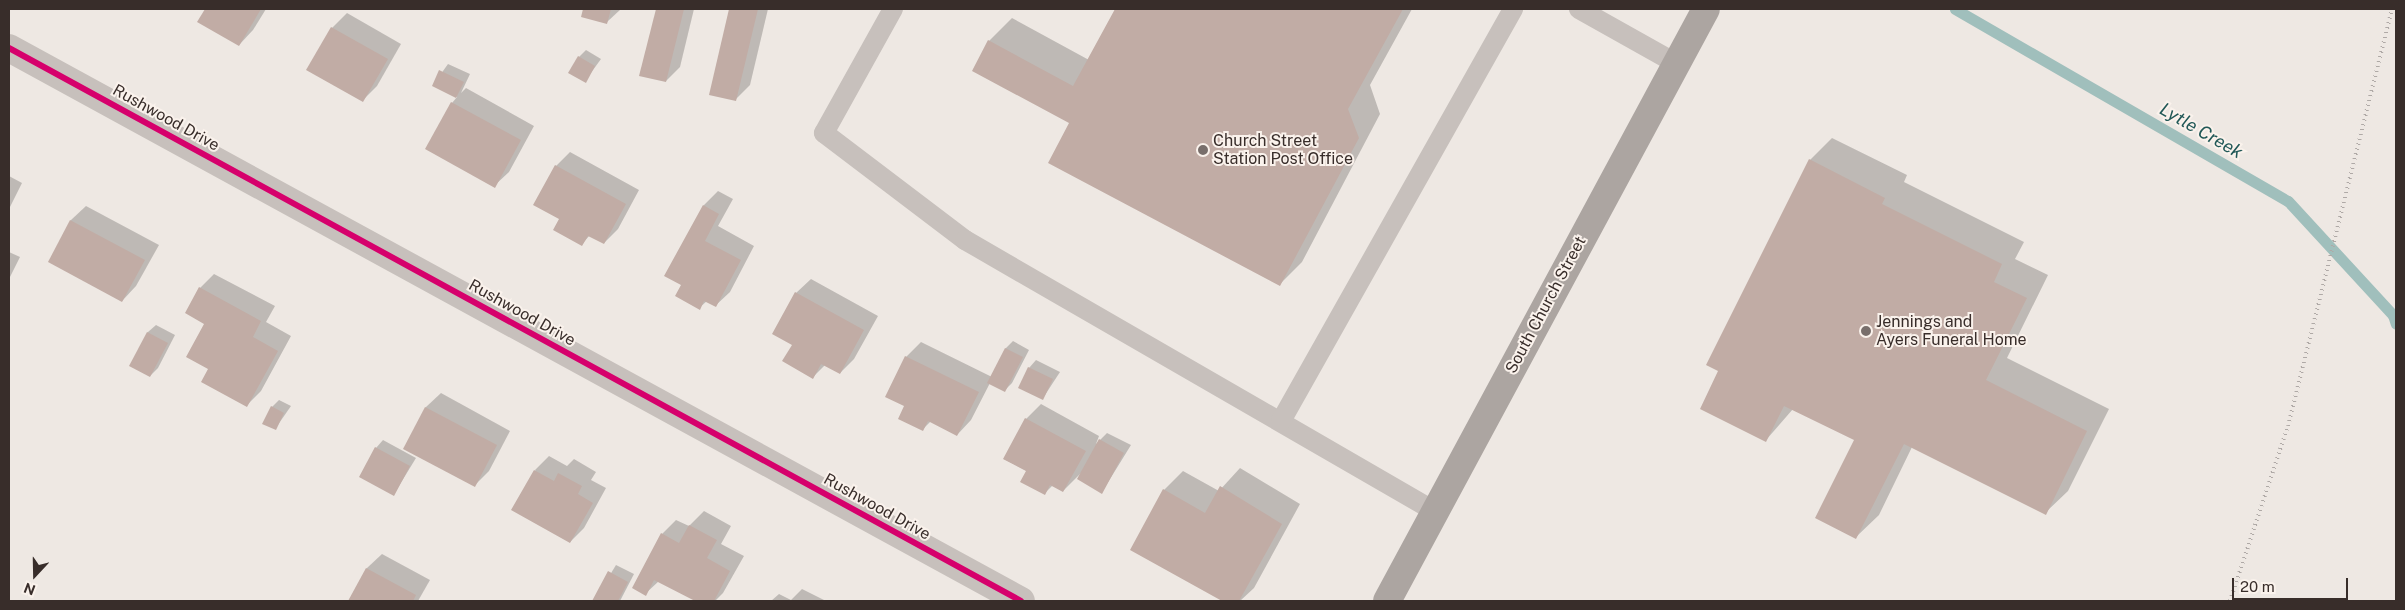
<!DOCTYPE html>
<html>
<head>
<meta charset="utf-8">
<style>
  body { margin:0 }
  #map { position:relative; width:2405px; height:610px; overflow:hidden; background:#eee8e3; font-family:"Public Sans",sans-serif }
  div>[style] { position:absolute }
  .shadow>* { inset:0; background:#0003 }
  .stream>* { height:11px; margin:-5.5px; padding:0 5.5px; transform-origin:5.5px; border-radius:5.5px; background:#a0bfbc }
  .building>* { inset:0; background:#c1aca5 }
  .service>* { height:20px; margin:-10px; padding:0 10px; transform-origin:10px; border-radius:10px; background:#c7c0bc }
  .minor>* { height:28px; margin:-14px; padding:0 14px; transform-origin:14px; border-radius:14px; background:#c7c0bc }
  .primary>* { height:28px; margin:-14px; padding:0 14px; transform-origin:14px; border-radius:14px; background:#aca5a1 }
  .rail>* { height:4px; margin-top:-2px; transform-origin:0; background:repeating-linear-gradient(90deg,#afa9a6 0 1px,transparent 0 5px) }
  .cycleway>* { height:6px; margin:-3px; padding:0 3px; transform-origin:3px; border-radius:3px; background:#d6006c }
  .dots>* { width:14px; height:14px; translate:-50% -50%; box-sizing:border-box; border:2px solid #faf2ec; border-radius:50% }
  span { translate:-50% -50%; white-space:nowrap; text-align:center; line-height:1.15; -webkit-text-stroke:4px #faf2ec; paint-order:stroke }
  .street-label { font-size:16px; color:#382d2a }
  .poi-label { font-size:16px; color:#382d2a }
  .left { translate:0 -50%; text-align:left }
  .water-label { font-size:18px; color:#215857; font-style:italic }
  .frame { position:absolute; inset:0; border:10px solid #382d2a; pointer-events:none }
  .north { position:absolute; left:10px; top:550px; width:50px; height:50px; -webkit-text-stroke:4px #faf2ec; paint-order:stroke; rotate:201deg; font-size:14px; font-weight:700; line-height:20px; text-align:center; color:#382d2a }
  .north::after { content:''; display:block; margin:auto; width:18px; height:22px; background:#382d2a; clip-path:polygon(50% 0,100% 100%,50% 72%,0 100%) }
  .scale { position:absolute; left:2232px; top:578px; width:116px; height:22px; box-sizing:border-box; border:2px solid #382d2a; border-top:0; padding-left:6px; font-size:15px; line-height:18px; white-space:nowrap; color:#382d2a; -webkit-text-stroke:4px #faf2ec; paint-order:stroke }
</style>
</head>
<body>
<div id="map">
  <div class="shadow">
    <i style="clip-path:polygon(206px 9px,266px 9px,253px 30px,239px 45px,199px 21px)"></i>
    <i style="clip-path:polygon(584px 9px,621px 9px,607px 22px,582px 16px)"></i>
    <i style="clip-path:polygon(657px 9px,694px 9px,680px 67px,666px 81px,640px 75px)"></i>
    <i style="clip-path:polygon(731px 9px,768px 9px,750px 85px,735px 100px,710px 94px)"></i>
    <i style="clip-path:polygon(1116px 9px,1412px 9px,1370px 85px,1380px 114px,1302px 262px,1280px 284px,1071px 122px,973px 70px,989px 41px,1012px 18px,1089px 60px)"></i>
    <i style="clip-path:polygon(347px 13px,401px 44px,377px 86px,363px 100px,308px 69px,332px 28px)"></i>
    <i style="clip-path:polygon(586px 50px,601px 59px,585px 81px,579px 57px)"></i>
    <i style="clip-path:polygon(448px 64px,470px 74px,461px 93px,466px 88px,534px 126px,509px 172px,494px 186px,452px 103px,457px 97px,433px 85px)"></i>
    <i style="clip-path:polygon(1832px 138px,1907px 175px,1904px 182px,2024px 242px,2015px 259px,2048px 275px,2007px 358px,2109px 409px,2068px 491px,2045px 513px,1912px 447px,1879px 515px,1856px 537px,1855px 439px,1793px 409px,1766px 440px,1720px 370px,1810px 160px)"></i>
    <i style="clip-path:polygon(570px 152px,639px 190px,618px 229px,604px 243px,590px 235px,582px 244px,561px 218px,556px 166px)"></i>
    <i style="clip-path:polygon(9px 176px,22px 183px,9px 209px)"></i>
    <i style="clip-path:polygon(718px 191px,733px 199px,718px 226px,754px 246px,730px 292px,715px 306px,707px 301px,699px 308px,682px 284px,704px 205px)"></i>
    <i style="clip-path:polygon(86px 206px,159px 245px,136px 286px,122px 301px,50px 262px,71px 220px)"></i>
    <i style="clip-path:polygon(9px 252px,20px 257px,9px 279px)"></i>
    <i style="clip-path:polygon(214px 274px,275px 306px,266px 322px,291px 336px,261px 391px,247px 405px,210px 368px,200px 288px)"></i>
    <i style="clip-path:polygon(811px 279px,878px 316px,854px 359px,840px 373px,825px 365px,813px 377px,796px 293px)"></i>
    <i style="clip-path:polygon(156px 325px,175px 335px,158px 368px,150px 376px,131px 366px,148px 332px)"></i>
    <i style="clip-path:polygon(1013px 341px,1029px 350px,1012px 383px,1005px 390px,990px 383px,971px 420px,957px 435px,931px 421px,922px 430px,906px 405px,887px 396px,906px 357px,921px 342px,992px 377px,1006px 348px)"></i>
    <i style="clip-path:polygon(1036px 360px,1060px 372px,1043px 398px,1029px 368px)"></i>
    <i style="clip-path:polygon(441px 393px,510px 431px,489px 471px,475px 485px,405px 448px,426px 407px)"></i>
    <i style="clip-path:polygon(279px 400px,291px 406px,275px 429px,272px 407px)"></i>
    <i style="clip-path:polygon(1041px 404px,1099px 436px,1096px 444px,1107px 433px,1131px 445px,1102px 492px,1081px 473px,1063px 491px,1053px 485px,1045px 493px,1027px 471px,1004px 459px,1026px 419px)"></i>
    <i style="clip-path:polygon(383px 440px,416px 458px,394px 494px,376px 448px)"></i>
    <i style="clip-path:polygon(549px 456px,567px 466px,574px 459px,596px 472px,591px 480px,606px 488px,584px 528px,570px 542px,535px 470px)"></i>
    <i style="clip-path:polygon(1240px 468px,1300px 504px,1254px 588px,1240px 601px,1224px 601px,1132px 549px,1164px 490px,1183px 471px,1219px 491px)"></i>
    <i style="clip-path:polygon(704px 511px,731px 526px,721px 544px,744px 556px,723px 593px,715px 601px,697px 601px,659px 581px,645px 594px,662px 534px,676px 520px,689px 526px)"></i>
    <i style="clip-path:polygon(382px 554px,430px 580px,418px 601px,349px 601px,367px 568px)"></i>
    <i style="clip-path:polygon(616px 565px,634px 574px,620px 601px,594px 601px)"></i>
    <i style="clip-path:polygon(802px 589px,826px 601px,771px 601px,779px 594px,791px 600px)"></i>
  </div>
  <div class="stream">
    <i style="left:1955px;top:9px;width:384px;rotate:30deg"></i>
    <i style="left:2288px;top:201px;width:155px;rotate:47.4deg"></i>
    <i style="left:2393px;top:315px;width:9px;rotate:72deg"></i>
  </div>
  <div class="building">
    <i style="clip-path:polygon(205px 9px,261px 9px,239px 46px,197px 22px)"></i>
    <i style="clip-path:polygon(583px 9px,611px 9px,607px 24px,581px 17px)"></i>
    <i style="clip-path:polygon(656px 9px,684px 9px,666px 82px,639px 76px)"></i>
    <i style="clip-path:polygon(729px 9px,758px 9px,736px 101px,709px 95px)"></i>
    <i style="clip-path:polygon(1115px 9px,1403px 9px,1348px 109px,1359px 138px,1280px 286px,1048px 163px,1069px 123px,972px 71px,988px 40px,1073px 86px)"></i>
    <i style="clip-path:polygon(331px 27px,388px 59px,363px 102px,306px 70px)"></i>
    <i style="clip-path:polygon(578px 56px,595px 66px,586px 83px,568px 73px)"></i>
    <i style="clip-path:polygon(439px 70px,464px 82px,456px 98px,432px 86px)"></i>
    <i style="clip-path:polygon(451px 102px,521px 140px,495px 188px,425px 149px)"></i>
    <i style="clip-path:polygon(1809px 159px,1885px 198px,1882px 204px,2002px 264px,1994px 282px,2027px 298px,1986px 380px,2087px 431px,2046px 515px,1904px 444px,1856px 539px,1815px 518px,1854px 440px,1784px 406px,1766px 442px,1700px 409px,1718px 371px,1706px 365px)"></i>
    <i style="clip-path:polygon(555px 165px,626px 204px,604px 244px,588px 236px,582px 246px,553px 230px,559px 219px,533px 205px)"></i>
    <i style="clip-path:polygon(703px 205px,719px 214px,705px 241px,741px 260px,716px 307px,704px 301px,700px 310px,675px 296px,681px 285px,664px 276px)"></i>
    <i style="clip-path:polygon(70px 220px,145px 260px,122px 302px,48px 262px)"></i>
    <i style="clip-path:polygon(199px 287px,261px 321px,253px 337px,278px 351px,247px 407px,201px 382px,208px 369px,186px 357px,204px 324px,185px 313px)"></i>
    <i style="clip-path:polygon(795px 292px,864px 330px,840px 374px,821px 364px,813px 379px,782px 361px,792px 345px,772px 334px)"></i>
    <i style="clip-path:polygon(147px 332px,168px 343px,150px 377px,129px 366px)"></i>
    <i style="clip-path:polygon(1005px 348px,1023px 357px,1005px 392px,987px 383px)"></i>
    <i style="clip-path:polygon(905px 356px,979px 392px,957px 436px,928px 421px,923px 431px,898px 419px,904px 406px,885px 397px)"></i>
    <i style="clip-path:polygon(1028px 367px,1053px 379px,1043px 400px,1018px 388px)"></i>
    <i style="clip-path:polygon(271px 406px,284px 413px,276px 430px,262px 424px)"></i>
    <i style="clip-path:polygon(425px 407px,497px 445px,475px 487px,403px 449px)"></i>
    <i style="clip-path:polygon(1025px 418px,1086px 451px,1063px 492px,1050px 485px,1045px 495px,1020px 482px,1026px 471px,1003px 459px)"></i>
    <i style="clip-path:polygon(1099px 439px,1124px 453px,1102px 494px,1077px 479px)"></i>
    <i style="clip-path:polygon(375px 447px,410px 466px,394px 496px,359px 477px)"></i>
    <i style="clip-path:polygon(534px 470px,554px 481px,558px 473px,582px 486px,578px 494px,593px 503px,570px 543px,511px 510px)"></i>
    <i style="clip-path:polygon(1220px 486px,1282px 524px,1239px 601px,1222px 601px,1130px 550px,1163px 489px,1205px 513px)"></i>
    <i style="clip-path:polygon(689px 525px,717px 540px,707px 558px,730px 571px,714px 601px,695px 601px,654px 580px,646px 596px,632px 588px,661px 533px,679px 543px)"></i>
    <i style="clip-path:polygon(366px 568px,416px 595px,413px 601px,348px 601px)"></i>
    <i style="clip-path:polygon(608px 571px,628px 582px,618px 601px,592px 601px)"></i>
  </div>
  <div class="service">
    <i style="left:893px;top:9px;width:142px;rotate:119.1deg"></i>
    <i style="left:824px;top:133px;width:177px;rotate:37.2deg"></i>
    <i style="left:965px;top:240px;width:544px;rotate:30.01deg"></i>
    <i style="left:1579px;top:9px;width:112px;rotate:29.3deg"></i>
    <i style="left:1281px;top:421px;width:473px;rotate:-60.6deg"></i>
  </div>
  <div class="minor">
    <i style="left:9px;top:48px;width:1153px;rotate:28.65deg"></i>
  </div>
  <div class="primary">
    <i style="left:1387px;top:601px;width:672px;rotate:-61.68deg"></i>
  </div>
  <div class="rail">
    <i style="left:2230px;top:601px;width:184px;rotate:-71.7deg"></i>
    <i style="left:2288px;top:426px;width:430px;rotate:-76deg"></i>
  </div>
  <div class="cycleway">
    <i style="left:9px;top:48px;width:1153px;rotate:28.65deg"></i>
  </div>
  <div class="dots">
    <i style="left:1203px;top:150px;background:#786e6b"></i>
    <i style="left:1866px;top:331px;background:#786e6b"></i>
  </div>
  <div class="street-label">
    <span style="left:166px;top:118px;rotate:29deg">Rushwood Drive</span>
    <span style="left:1546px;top:305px;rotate:-62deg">South Church Street</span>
    <span style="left:522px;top:313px;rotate:29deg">Rushwood Drive</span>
    <span style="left:877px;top:507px;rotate:29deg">Rushwood Drive</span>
  </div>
  <div class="poi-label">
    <span class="left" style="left:1213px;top:150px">Church Street<br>Station Post Office</span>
    <span class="left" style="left:1876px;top:331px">Jennings and<br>Ayers Funeral Home</span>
  </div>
  <div class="water-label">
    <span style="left:2201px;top:131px;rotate:30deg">Lytle Creek</span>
  </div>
  <div class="frame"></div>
  <div class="north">N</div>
  <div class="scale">20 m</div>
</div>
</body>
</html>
